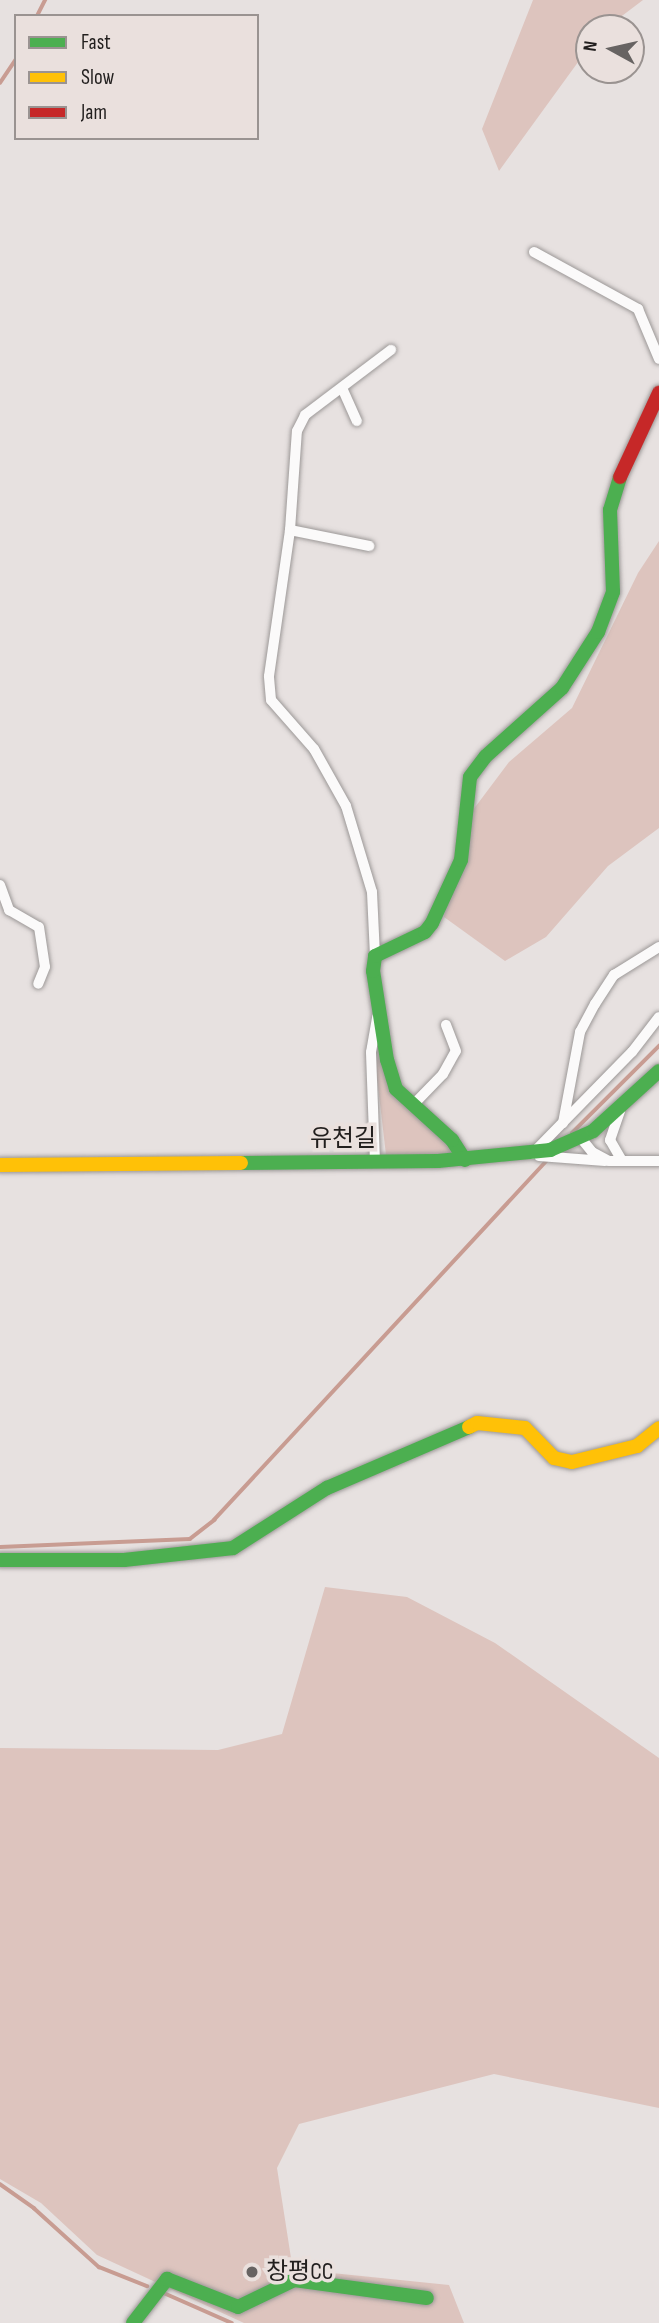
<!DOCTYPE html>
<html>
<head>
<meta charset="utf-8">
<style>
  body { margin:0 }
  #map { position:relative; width:659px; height:2323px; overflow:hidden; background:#e7e1e0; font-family:"Sofia Sans Condensed","Noto Sans KR",sans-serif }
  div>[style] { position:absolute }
  .green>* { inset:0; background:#ddc4be }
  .stream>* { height:3.5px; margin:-1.75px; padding:0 1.75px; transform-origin:1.75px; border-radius:1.75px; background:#c89c92 }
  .roads { filter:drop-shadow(0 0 2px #9c9897) drop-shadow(0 0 2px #9c9897) }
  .street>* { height:10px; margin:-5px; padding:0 5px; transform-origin:5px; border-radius:5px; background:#fbfafa }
  .fast>* { height:14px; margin:-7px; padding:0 7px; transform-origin:7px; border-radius:7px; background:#4caf50 }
  .slow>* { height:14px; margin:-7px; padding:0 7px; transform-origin:7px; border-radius:7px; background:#ffc107 }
  .jam>* { height:14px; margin:-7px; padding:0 7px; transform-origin:7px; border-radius:7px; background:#c62828 }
  .dots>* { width:19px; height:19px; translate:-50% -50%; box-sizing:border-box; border:4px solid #eae0dd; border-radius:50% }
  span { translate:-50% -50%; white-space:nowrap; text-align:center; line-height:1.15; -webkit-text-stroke:7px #eae0dd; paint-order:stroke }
  .street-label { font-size:24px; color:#221f1e }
  .poi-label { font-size:24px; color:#221f1e }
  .left { translate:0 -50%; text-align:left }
  .legend { position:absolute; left:14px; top:14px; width:245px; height:126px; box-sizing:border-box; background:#eae0dd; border:2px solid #9a9391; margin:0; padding:9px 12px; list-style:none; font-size:21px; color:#221f1e }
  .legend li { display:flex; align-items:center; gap:14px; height:35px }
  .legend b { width:35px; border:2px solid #9a9391 }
  .north { position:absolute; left:575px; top:14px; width:70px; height:70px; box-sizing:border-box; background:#eae0dd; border:2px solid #9a9391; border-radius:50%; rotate:278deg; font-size:19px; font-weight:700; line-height:28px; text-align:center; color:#221f1e }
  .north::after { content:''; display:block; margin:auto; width:24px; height:32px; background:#676362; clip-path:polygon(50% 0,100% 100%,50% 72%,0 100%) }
</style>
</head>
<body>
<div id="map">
  <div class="green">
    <i style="clip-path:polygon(533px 0,643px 0,606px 28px,589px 28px,589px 47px,499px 171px,482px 129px)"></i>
    <i style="clip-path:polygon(659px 541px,659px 828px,608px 866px,546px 937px,505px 961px,444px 917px,458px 830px,509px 762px,572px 708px,638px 573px)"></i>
    <i style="clip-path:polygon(379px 1046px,389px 1085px,456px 1155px,386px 1155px,376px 1069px)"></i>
    <i style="clip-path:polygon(325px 1587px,407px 1597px,495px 1643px,659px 1758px,659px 2108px,494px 2074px,299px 2124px,277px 2168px,291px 2258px,332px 2273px,449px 2285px,464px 2323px,244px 2323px,97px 2255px,41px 2203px,0 2179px,0 1748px,218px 1750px,282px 1734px)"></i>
  </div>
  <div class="stream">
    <i style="left:37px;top:16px;width:18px;rotate:-63deg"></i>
    <i style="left:0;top:83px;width:29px;rotate:-56deg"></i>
    <i style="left:572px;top:1133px;width:123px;rotate:-45deg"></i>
    <i style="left:0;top:1547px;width:190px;rotate:-2.4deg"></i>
    <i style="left:190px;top:1539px;width:31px;rotate:-38deg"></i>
    <i style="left:214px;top:1520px;width:488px;rotate:-47.2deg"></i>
    <i style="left:0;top:2184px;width:42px;rotate:35.2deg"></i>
    <i style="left:34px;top:2208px;width:88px;rotate:42.2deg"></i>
    <i style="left:99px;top:2267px;width:52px;rotate:21.6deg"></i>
    <i style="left:164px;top:2293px;width:74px;rotate:23.8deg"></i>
  </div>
  <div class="roads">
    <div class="street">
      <i style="left:534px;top:252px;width:119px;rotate:28.7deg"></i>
      <i style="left:638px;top:309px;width:54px;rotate:67.2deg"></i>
      <i style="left:343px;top:390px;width:34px;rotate:66deg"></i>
      <i style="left:290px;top:530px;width:81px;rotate:11.4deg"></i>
      <i style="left:0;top:885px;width:27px;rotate:70deg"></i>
      <i style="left:9px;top:910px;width:34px;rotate:30deg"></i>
      <i style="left:39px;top:927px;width:40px;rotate:81.5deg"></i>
      <i style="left:45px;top:967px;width:18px;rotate:112deg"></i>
      <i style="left:375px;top:956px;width:64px;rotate:-92.7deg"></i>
      <i style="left:372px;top:892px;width:90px;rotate:-106.8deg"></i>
      <i style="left:346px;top:806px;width:65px;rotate:-119.3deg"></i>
      <i style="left:314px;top:749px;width:65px;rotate:-131.3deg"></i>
      <i style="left:271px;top:700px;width:24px;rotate:-95deg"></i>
      <i style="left:269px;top:676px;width:148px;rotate:-81.8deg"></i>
      <i style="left:290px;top:530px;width:99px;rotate:-86deg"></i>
      <i style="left:297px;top:431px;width:18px;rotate:-63deg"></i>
      <i style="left:305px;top:415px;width:108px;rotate:-37.1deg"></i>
      <i style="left:413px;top:1105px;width:43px;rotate:-45.9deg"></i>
      <i style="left:443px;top:1074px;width:26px;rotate:-61deg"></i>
      <i style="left:456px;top:1051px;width:28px;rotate:-111deg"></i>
      <i style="left:620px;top:1111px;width:31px;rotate:109deg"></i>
      <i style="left:610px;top:1140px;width:24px;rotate:60deg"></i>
      <i style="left:563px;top:1123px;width:93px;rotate:-79.4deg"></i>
      <i style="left:580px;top:1032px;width:32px;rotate:-62deg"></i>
      <i style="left:595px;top:1004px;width:35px;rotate:-57deg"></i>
      <i style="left:614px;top:975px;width:53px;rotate:-31.9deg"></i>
      <i style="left:580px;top:1137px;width:19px;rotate:51deg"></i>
      <i style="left:592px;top:1152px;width:19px;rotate:28deg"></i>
      <i style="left:609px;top:1161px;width:50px"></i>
      <i style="left:532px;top:1154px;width:143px;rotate:-45.6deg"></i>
      <i style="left:632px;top:1052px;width:44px;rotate:-52.4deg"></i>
      <i style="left:539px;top:1156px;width:66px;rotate:4.3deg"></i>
      <i style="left:375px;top:1162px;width:110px;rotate:-92.1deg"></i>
      <i style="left:371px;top:1052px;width:36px;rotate:-80deg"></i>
    </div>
    <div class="fast">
      <i style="left:465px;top:1160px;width:24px;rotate:-123deg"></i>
      <i style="left:452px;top:1140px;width:76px;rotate:-137.7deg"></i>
      <i style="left:396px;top:1089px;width:30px;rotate:-107deg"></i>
      <i style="left:387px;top:1060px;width:90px;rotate:-98.9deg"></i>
      <i style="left:373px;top:971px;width:15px;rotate:-82deg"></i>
      <i style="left:375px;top:956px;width:55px;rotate:-25.6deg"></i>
      <i style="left:425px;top:932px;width:11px;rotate:-52deg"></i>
      <i style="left:432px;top:923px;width:69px;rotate:-65.3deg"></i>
      <i style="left:461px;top:860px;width:83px;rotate:-83.8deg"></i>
      <i style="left:470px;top:777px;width:26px;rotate:-53deg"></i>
      <i style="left:486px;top:756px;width:102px;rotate:-41.8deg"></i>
      <i style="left:562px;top:688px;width:67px;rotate:-57.3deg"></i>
      <i style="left:598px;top:632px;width:43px;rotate:-69.4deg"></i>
      <i style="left:613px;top:592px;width:82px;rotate:-92.1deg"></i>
      <i style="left:610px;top:510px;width:34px;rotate:-73deg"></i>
      <i style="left:241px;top:1163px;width:197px;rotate:-0.6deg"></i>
      <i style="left:438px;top:1161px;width:113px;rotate:-5.6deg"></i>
      <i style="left:550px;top:1150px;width:47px;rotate:-23.8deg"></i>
      <i style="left:593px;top:1131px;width:89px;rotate:-42.3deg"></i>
      <i style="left:0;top:1560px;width:124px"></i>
      <i style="left:124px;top:1560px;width:110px;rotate:-6.3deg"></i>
      <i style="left:233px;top:1548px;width:112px;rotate:-32.6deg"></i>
      <i style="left:327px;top:1488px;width:155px;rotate:-23.2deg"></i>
      <i style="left:133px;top:2323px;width:56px;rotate:-52.3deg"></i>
      <i style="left:167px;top:2279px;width:76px;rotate:21.5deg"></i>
      <i style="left:238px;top:2307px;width:62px;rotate:-25.7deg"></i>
      <i style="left:294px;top:2280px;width:134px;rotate:7.7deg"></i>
    </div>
    <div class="slow">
      <i style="left:0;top:1165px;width:241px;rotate:-0.5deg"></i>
      <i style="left:469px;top:1427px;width:9px;rotate:-27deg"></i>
      <i style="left:477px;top:1423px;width:48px;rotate:5.9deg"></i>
      <i style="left:525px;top:1428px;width:42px;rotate:46deg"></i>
      <i style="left:554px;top:1458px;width:18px;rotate:13deg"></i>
      <i style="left:572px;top:1462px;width:67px;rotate:-13.8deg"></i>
      <i style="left:637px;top:1446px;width:28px;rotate:-39deg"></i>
    </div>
    <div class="jam">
      <i style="left:620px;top:477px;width:93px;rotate:-65.1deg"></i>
    </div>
  </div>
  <div class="dots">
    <i style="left:252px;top:2272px;background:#676362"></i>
  </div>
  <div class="street-label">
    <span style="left:343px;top:1139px">유천길</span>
  </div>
  <div class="poi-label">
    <span class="left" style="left:266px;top:2272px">창평CC</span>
  </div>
  <ul class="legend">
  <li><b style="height:9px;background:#4caf50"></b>Fast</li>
  <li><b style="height:9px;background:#ffc107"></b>Slow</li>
  <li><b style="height:9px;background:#c62828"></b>Jam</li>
  </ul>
  <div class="north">N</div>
</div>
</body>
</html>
